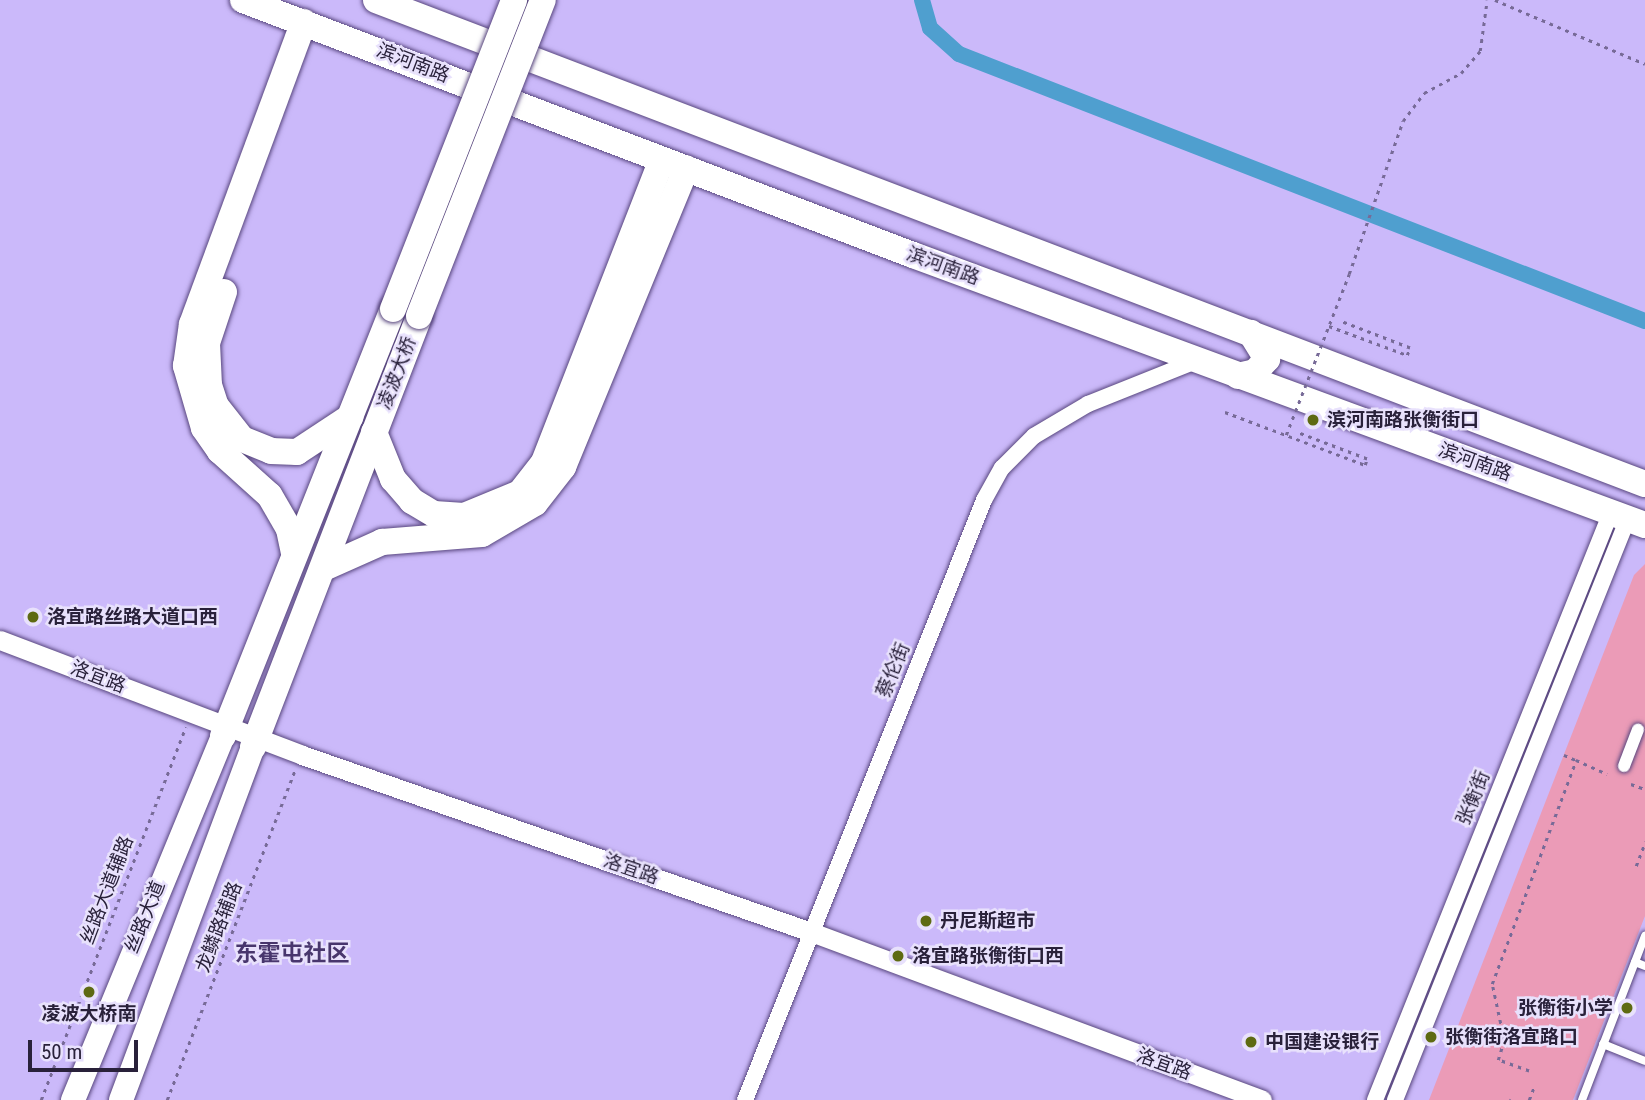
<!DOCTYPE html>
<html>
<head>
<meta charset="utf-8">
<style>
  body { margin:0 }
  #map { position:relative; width:1645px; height:1100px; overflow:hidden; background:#cbb9fa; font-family:"Roboto Condensed","Noto Sans SC",sans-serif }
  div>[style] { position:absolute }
  .green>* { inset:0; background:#eb9bb7 }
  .canal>* { height:16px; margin:-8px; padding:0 8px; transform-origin:8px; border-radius:8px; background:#4f9fcf }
  .path>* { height:2.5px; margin-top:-1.25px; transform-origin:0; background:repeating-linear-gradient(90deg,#776a97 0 3.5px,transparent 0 8.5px) }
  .roads { filter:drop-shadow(0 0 2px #58467e) drop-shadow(0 0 2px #58467e) }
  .service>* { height:8px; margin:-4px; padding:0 4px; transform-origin:4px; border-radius:4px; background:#fff }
  .pedestrian>* { height:12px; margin:-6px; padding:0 6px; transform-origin:6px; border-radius:6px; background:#fff }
  .minor>* { height:16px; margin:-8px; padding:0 8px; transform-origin:8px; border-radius:8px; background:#fff }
  .tertiary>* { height:19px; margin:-9.5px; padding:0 9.5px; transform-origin:9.5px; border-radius:9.5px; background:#fff }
  .primary>* { height:24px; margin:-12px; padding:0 12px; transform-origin:12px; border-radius:12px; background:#fff }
  .trunk>* { height:26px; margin:-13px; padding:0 13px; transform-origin:13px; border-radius:13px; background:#fff }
  .path-bridge>* { height:2.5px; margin-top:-1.25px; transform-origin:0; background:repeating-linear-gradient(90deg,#776a97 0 3.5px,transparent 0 8.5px) }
  .bridges { filter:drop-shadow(0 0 2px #58467e) drop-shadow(0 0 2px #58467e) }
  .trunk-bridge>* { height:26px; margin:-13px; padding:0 13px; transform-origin:13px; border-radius:13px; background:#fff }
  .dots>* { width:19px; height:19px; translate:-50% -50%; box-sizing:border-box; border:4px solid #e8e1fc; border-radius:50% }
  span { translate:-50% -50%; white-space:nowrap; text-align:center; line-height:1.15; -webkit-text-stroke:5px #e8e1fc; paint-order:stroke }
  .street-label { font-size:19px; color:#29213a }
  .poi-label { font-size:19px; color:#29213a; font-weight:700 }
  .left { translate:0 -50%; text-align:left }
  .right { translate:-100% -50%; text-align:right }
  .quarter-label { font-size:23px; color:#48366d; font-weight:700 }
  .scale { position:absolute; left:28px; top:1040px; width:110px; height:32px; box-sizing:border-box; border:4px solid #29213a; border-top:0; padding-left:9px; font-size:21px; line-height:24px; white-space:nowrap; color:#29213a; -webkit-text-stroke:5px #e8e1fc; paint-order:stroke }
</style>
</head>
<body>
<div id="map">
  <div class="green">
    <i style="clip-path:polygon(1645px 564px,1645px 916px,1573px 1100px,1429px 1100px,1634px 575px)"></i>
  </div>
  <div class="canal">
    <i style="left:922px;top:0;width:29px;rotate:74deg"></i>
    <i style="left:930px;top:28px;width:39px;rotate:42deg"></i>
    <i style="left:959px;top:54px;width:736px;rotate:21.27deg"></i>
  </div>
  <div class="path">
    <i style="left:1495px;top:0;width:163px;rotate:23.1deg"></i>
    <i style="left:1349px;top:274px;width:162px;rotate:-70.6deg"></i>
    <i style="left:1403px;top:121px;width:35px;rotate:-53deg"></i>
    <i style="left:1424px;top:93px;width:42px;rotate:-28.4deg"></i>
    <i style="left:1461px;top:73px;width:29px;rotate:-49deg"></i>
    <i style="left:1480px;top:51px;width:51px;rotate:-82.2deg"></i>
    <i style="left:1329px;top:326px;width:83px;rotate:20.4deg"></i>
    <i style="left:1407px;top:355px;width:8px;rotate:-67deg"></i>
    <i style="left:1410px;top:348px;width:75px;rotate:-158.9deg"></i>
    <i style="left:1225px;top:412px;width:150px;rotate:20.7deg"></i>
    <i style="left:1365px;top:465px;width:6px;rotate:-72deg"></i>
    <i style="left:1367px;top:459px;width:73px;rotate:-159.1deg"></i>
    <i style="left:1564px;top:755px;width:13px;rotate:23deg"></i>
    <i style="left:1631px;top:784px;width:15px;rotate:20deg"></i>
    <i style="left:1636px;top:866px;width:26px;rotate:-69deg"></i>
    <i style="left:1529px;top:1071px;width:33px;rotate:-160deg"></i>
    <i style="left:1498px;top:1060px;width:21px;rotate:-73deg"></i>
    <i style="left:1504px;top:1040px;width:57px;rotate:-102.1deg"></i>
    <i style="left:1492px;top:984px;width:239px;rotate:-69.4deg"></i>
    <i style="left:1576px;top:760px;width:34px;rotate:24deg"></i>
    <i style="left:41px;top:1100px;width:400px;rotate:-68.8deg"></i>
    <i style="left:167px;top:1100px;width:354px;rotate:-68.8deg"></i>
    <i style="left:1510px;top:1100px;width:1px;rotate:-45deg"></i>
    <i style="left:1529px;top:1100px;width:14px;rotate:-69deg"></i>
  </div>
  <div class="roads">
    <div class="service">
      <i style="left:1635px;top:962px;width:11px;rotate:22deg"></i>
      <i style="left:1603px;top:1044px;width:45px;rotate:22deg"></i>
      <i style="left:1582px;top:1100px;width:176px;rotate:-69deg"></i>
    </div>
    <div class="pedestrian">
      <i style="left:1624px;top:766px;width:39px;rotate:-69deg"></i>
    </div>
    <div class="minor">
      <i style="left:745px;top:1100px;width:646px;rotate:-68.28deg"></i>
      <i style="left:984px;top:500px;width:37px;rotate:-61deg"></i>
      <i style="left:1002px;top:468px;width:45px;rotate:-45deg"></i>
      <i style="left:1034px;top:436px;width:63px;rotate:-30.7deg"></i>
      <i style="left:1088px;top:404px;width:118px;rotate:-21.8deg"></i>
      <i style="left:1375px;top:1100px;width:634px;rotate:-68.13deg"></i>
      <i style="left:1395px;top:1100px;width:627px;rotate:-68.18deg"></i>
    </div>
    <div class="tertiary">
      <i style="left:0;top:640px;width:323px;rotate:20.8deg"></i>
      <i style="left:302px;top:755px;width:539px;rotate:19.17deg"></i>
      <i style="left:811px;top:932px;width:481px;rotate:20.4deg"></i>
    </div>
    <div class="primary">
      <i style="left:73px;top:1100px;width:394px;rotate:-67.6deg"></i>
      <i style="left:121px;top:1100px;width:377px;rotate:-69.5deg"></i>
    </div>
    <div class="trunk">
      <i style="left:243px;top:0;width:717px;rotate:20.84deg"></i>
      <i style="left:913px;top:255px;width:780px;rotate:20.25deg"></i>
      <i style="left:376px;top:0;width:1358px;rotate:20.88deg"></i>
      <i style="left:224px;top:292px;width:54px;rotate:108.4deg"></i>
      <i style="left:207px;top:343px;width:42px;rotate:87.3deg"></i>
      <i style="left:209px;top:385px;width:22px;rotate:72deg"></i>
      <i style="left:216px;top:406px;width:42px;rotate:51.8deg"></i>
      <i style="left:242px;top:439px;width:31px;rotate:22deg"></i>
      <i style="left:271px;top:451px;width:26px;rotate:2deg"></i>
      <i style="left:297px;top:452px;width:64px;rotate:-33.4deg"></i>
      <i style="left:1238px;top:376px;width:17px;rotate:-13deg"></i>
      <i style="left:1255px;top:372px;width:18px;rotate:-47deg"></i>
      <i style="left:1267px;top:359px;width:31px;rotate:-122deg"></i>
      <i style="left:374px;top:432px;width:51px;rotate:68deg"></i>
      <i style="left:393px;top:479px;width:29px;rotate:49deg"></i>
      <i style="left:412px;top:501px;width:26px;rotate:31deg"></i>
      <i style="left:434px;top:514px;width:30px;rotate:4deg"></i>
      <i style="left:464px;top:516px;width:61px;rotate:-22.3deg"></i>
      <i style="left:520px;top:493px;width:39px;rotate:-52deg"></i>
      <i style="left:544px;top:462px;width:324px;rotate:-68.7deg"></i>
      <i style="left:294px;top:553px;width:25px;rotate:-102deg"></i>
      <i style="left:289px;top:529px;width:39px;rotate:-120deg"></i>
      <i style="left:269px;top:495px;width:66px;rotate:-138.1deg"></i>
      <i style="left:220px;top:451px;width:28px;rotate:-125deg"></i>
      <i style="left:204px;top:428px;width:65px;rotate:-106.2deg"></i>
      <i style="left:186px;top:366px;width:42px;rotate:-81.9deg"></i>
      <i style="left:192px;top:324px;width:322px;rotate:-69.7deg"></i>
      <i style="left:324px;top:568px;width:64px;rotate:-24.1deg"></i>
      <i style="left:382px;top:542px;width:100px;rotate:-4.6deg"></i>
      <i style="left:482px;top:534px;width:61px;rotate:-30.3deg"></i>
      <i style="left:535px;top:503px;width:46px;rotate:-52.1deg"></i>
      <i style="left:563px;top:467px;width:323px;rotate:-67.6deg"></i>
      <i style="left:223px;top:736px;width:460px;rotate:-68.3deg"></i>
      <i style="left:253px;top:747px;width:462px;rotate:-68.9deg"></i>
    </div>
  </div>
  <div class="path-bridge">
    <i style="left:1286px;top:435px;width:173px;rotate:-68.6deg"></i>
  </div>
  <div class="bridges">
    <div class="trunk-bridge">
      <i style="left:393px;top:309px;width:332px;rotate:-68.6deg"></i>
      <i style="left:419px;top:316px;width:339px;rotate:-68.6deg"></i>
    </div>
  </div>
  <div class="dots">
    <i style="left:1313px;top:420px;background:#5e6a12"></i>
    <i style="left:33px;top:617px;background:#5e6a12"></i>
    <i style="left:926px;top:921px;background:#5e6a12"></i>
    <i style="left:898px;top:956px;background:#5e6a12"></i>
    <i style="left:89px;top:992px;background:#5e6a12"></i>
    <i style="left:1627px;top:1008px;background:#5e6a12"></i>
    <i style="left:1431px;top:1037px;background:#5e6a12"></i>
    <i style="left:1251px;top:1042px;background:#5e6a12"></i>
  </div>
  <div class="street-label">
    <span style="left:413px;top:63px;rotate:21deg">滨河南路</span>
    <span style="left:943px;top:266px;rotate:20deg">滨河南路</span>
    <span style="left:397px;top:373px;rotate:-69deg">凌波大桥</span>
    <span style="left:1475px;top:462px;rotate:20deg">滨河南路</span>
    <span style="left:893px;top:670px;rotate:-68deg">蔡伦街</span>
    <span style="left:98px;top:677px;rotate:21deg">洛宜路</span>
    <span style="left:1473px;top:798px;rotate:-68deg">张衡街</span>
    <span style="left:631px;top:869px;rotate:19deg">洛宜路</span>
    <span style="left:107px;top:890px;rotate:-69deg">丝路大道辅路</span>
    <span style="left:145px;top:917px;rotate:-68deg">丝路大道</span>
    <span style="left:219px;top:927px;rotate:-69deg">龙鳞路辅路</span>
    <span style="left:1164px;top:1064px;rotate:20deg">洛宜路</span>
  </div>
  <div class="poi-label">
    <span class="left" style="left:1327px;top:420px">滨河南路张衡街口</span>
    <span class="left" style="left:47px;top:617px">洛宜路丝路大道口西</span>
    <span class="left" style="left:940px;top:921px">丹尼斯超市</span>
    <span class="left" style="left:912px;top:956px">洛宜路张衡街口西</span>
    <span class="right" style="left:1613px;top:1008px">张衡街小学</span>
    <span style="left:89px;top:1014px">凌波大桥南</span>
    <span class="left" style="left:1445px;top:1037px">张衡街洛宜路口</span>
    <span class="left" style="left:1265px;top:1042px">中国建设银行</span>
  </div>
  <div class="quarter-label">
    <span style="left:292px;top:954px">东霍屯社区</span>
  </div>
  <div class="scale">50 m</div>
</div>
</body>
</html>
